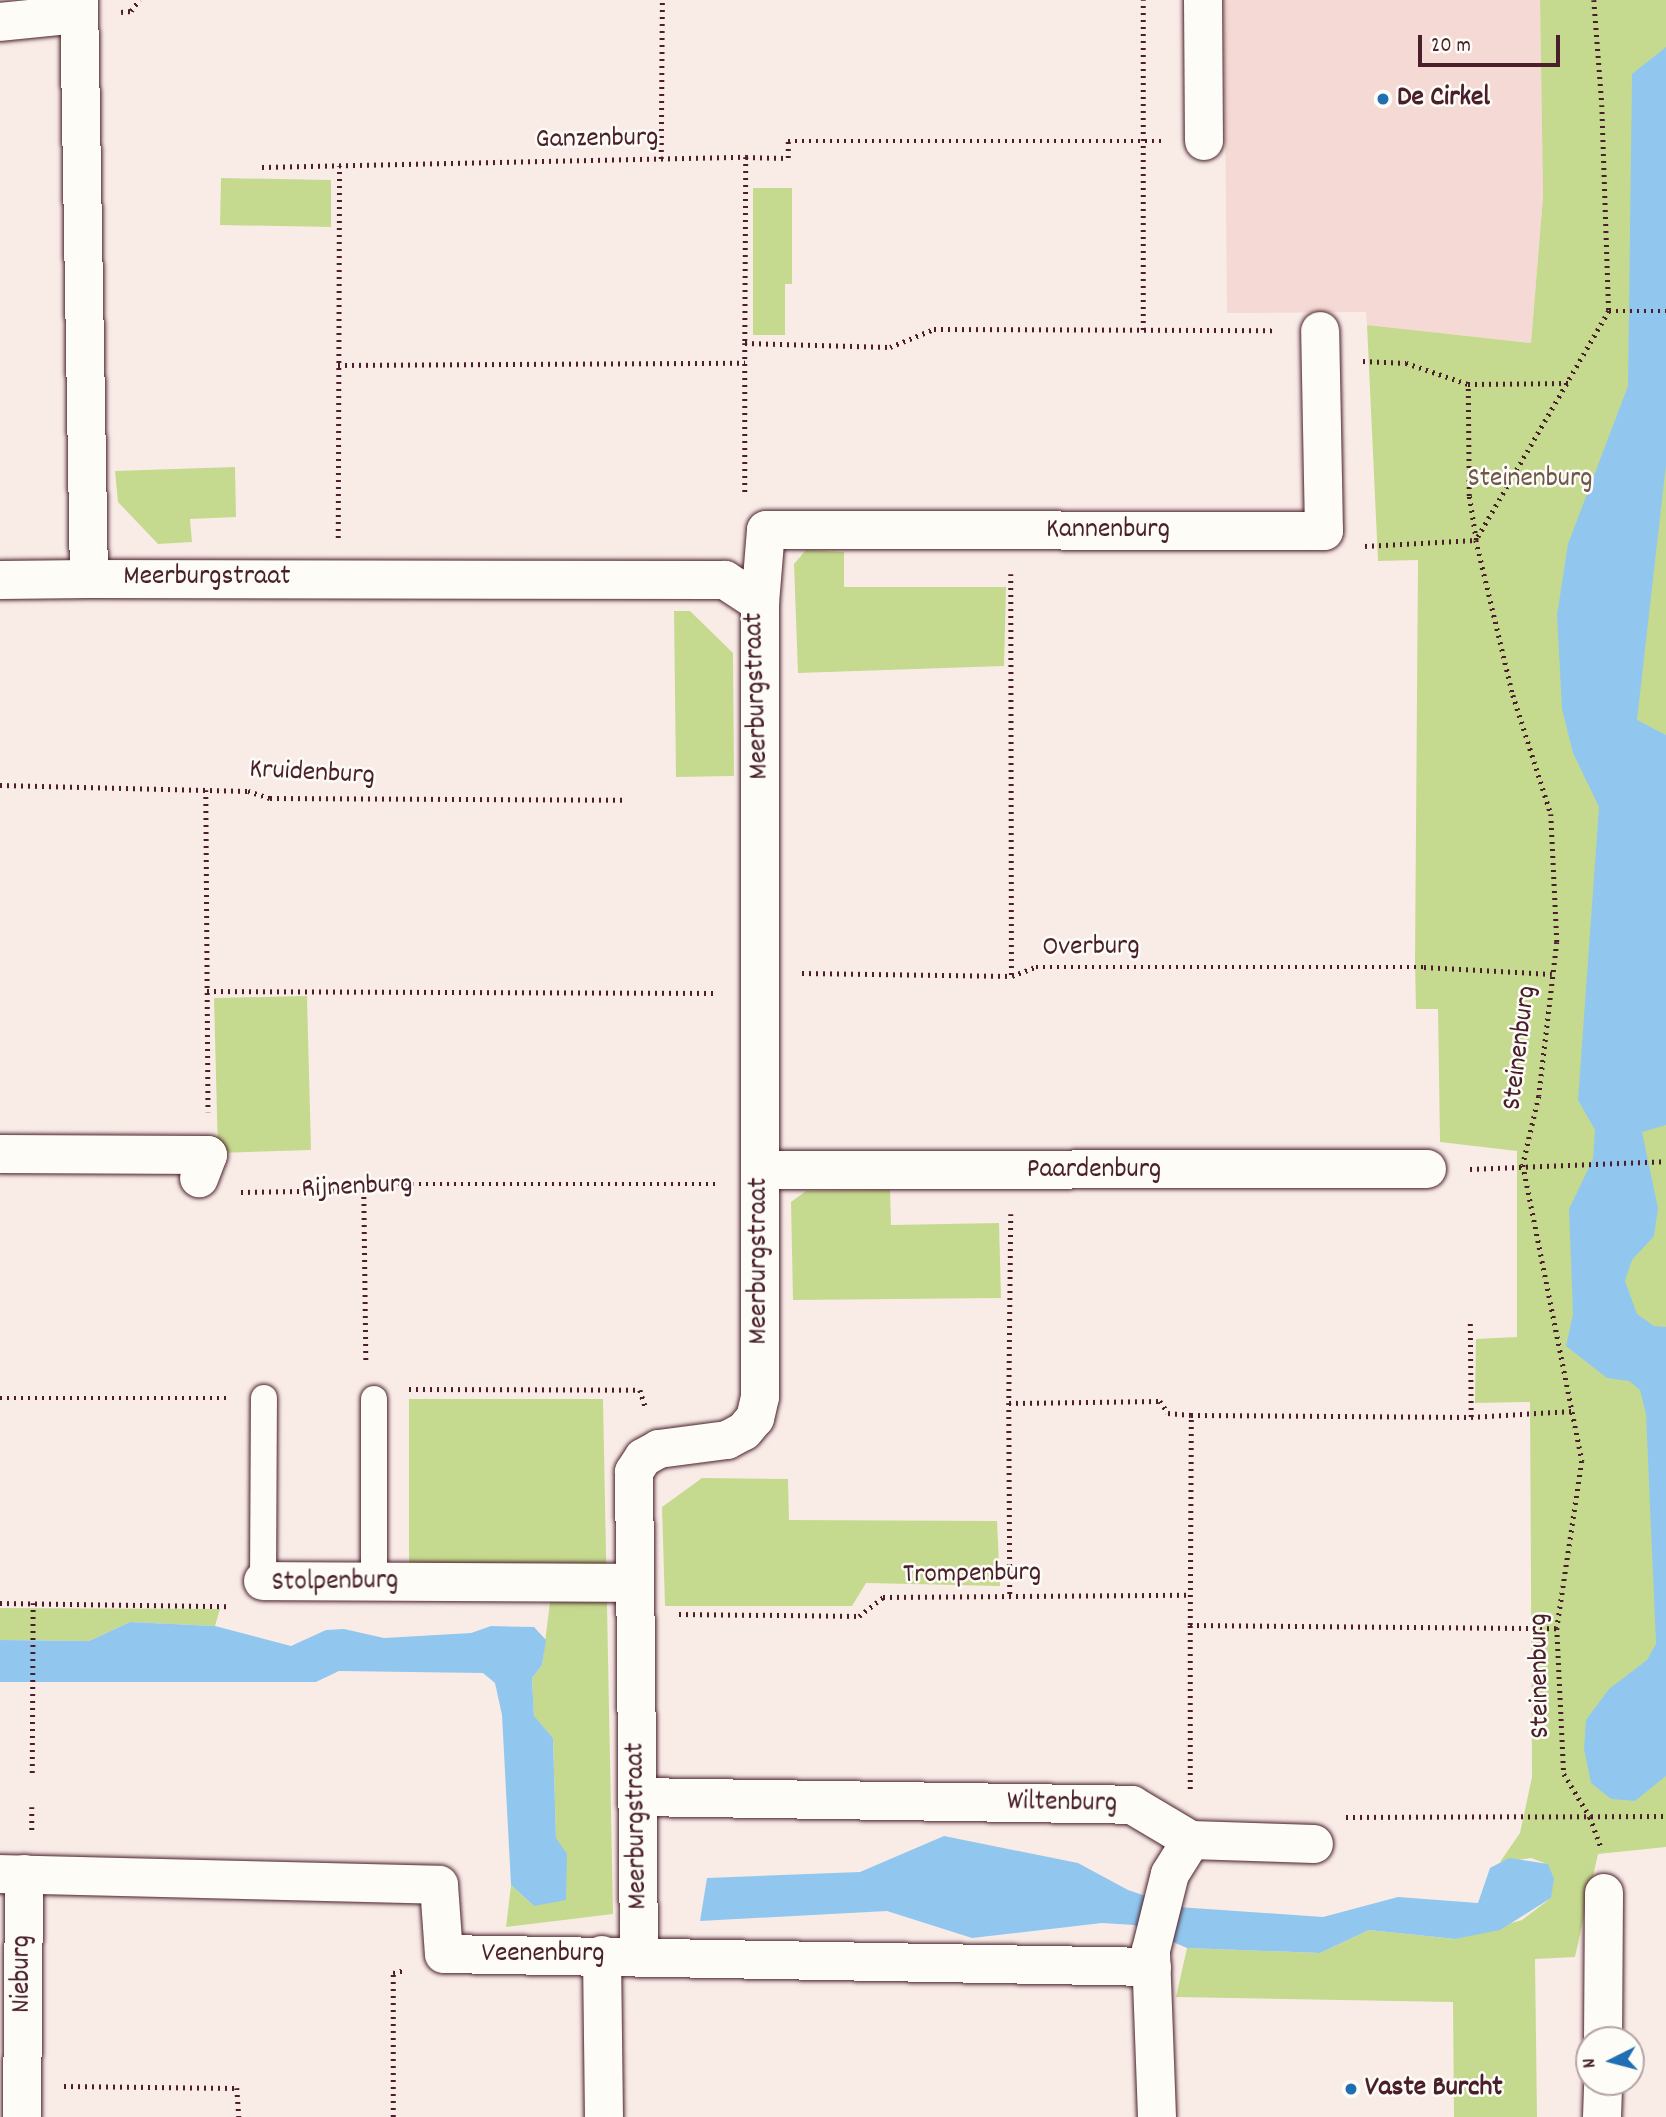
<!DOCTYPE html>
<html>
<head>
<meta charset="utf-8">
<style>
  body { margin:0 }
  #map { position:relative; width:1666px; height:2117px; overflow:hidden; background:#f9ece7; font-family:Dekko,sans-serif }
  div>[style] { position:absolute }
  .built>* { inset:0; background:#f4d9d4 }
  .green>* { inset:0; background:#c6da8f }
  .water>* { inset:0; background:#91c7ef }
  .path>* { height:4.5px; margin-top:-2.25px; transform-origin:0; background:repeating-linear-gradient(90deg,#4a1f2b 0 2px,transparent 0 7px) }
  .roads { filter:drop-shadow(0 0 2px #4a1f2b) drop-shadow(0 0 2px #4a1f2b) }
  .lane>* { height:26px; margin:-13px; padding:0 13px; transform-origin:13px; border-radius:13px; background:#fdfcf7 }
  .street>* { height:38px; margin:-19px; padding:0 19px; transform-origin:19px; border-radius:19px; background:#fdfcf7 }
  .dots>* { width:19px; height:19px; translate:-50% -50%; box-sizing:border-box; border:4px solid #fdfcf7; border-radius:50% }
  span { translate:-50% -50%; white-space:nowrap; text-align:center; line-height:1.15; -webkit-text-stroke:5px #fdfcf7; paint-order:stroke }
  .poi-label { font-size:28px; color:#4a1f2b; font-weight:700 }
  .left { translate:0 -50%; text-align:left }
  .street-label { font-size:28px; color:#4a1f2b }
  .park-label { font-size:28px; color:#6f5749 }
  .north { position:absolute; left:1575px; top:2026px; width:70px; height:70px; box-sizing:border-box; background:#fdfcf7; border:2px solid #b5a4a5; border-radius:50%; rotate:264deg; font-size:19px; font-weight:700; line-height:28px; text-align:center; color:#4a1f2b }
  .north::after { content:''; display:block; margin:auto; width:24px; height:32px; background:#1f6fb2; clip-path:polygon(50% 0,100% 100%,50% 72%,0 100%) }
  .scale { position:absolute; left:1418px; top:35px; width:142px; height:32px; box-sizing:border-box; border:4px solid #4a1f2b; border-top:0; padding-left:9px; font-size:21px; line-height:24px; white-space:nowrap; color:#4a1f2b; -webkit-text-stroke:5px #fdfcf7; paint-order:stroke }
</style>
</head>
<body>
<div id="map">
  <div class="built">
    <i style="clip-path:polygon(1224px 0,1540px 0,1543px 197px,1531px 343px,1367px 325px,1366px 312px,1227px 313px)"></i>
  </div>
  <div class="green">
    <i style="clip-path:polygon(1540px 0,1666px 0,1666px 1847px,1598px 1854px,1575px 1957px,1535px 1959px,1537px 2117px,1454px 2117px,1453px 2002px,1176px 1997px,1187px 1948px,1320px 1953px,1369px 1930px,1455px 1939px,1522px 1920px,1551px 1898px,1547px 1864px,1531px 1858px,1500px 1862px,1520px 1833px,1532px 1777px,1530px 1402px,1475px 1403px,1476px 1339px,1517px 1337px,1517px 1151px,1440px 1142px,1438px 1009px,1416px 1009px,1415px 962px,1418px 560px,1378px 561px,1367px 325px,1531px 343px,1543px 197px)"></i>
    <i style="clip-path:polygon(221px 178px,331px 180px,331px 227px,220px 225px)"></i>
    <i style="clip-path:polygon(753px 188px,792px 188px,792px 284px,785px 284px,785px 335px,753px 335px)"></i>
    <i style="clip-path:polygon(235px 467px,236px 517px,190px 519px,192px 542px,158px 544px,118px 502px,115px 471px)"></i>
    <i style="clip-path:polygon(806px 550px,844px 552px,844px 587px,1006px 587px,1004px 666px,798px 673px,794px 564px)"></i>
    <i style="clip-path:polygon(674px 611px,690px 611px,733px 653px,734px 776px,676px 777px)"></i>
    <i style="clip-path:polygon(307px 996px,311px 1150px,218px 1153px,214px 998px)"></i>
    <i style="clip-path:polygon(890px 1190px,891px 1225px,999px 1223px,1001px 1298px,793px 1300px,791px 1202px,806px 1191px)"></i>
    <i style="clip-path:polygon(409px 1399px,603px 1399px,613px 1914px,506px 1927px,511px 1885px,534px 1906px,556px 1838px,553px 1738px,534px 1717px,532px 1678px,542px 1665px,555px 1563px,409px 1564px)"></i>
    <i style="clip-path:polygon(702px 1478px,788px 1479px,789px 1520px,997px 1521px,1000px 1586px,866px 1583px,852px 1606px,665px 1606px,662px 1507px)"></i>
    <i style="clip-path:polygon(0 1608px,220px 1609px,215px 1626px,130px 1622px,89px 1641px,0 1640px)"></i>
  </div>
  <div class="water">
    <i style="clip-path:polygon(1666px 47px,1666px 465px,1637px 720px,1666px 735px,1666px 1125px,1642px 1132px,1658px 1208px,1654px 1236px,1632px 1260px,1625px 1281px,1637px 1314px,1654px 1326px,1666px 1327px,1666px 1776px,1635px 1801px,1611px 1799px,1591px 1783px,1584px 1749px,1586px 1720px,1609px 1689px,1647px 1660px,1656px 1644px,1646px 1414px,1640px 1390px,1629px 1381px,1607px 1378px,1566px 1346px,1573px 1314px,1569px 1209px,1593px 1159px,1595px 1130px,1578px 1100px,1599px 807px,1573px 753px,1562px 709px,1557px 615px,1568px 544px,1628px 386px,1632px 74px)"></i>
    <i style="clip-path:polygon(130px 1622px,215px 1626px,291px 1646px,326px 1630px,344px 1629px,384px 1638px,471px 1633px,491px 1626px,534px 1627px,546px 1640px,542px 1665px,532px 1678px,534px 1716px,553px 1738px,556px 1838px,567px 1854px,566px 1900px,534px 1906px,511px 1885px,502px 1715px,495px 1683px,483px 1673px,339px 1671px,316px 1682px,0 1682px,0 1640px,89px 1641px)"></i>
    <i style="clip-path:polygon(944px 1836px,1078px 1863px,1128px 1890px,1178px 1907px,1323px 1917px,1398px 1897px,1478px 1903px,1490px 1868px,1509px 1858px,1548px 1864px,1554px 1879px,1551px 1898px,1500px 1930px,1455px 1939px,1369px 1930px,1320px 1953px,1187px 1948px,1134px 1925px,1102px 1923px,972px 1938px,887px 1911px,700px 1921px,707px 1878px,860px 1872px)"></i>
  </div>
  <div class="path">
    <i style="left:1594px;top:0;width:105px;rotate:85.6deg"></i>
    <i style="left:1602px;top:105px;width:206px;rotate:88.1deg"></i>
    <i style="left:1609px;top:311px;width:265px;rotate:120.1deg"></i>
    <i style="left:1476px;top:540px;width:159px;rotate:76.6deg"></i>
    <i style="left:1513px;top:695px;width:125px;rotate:72.3deg"></i>
    <i style="left:1551px;top:814px;width:128px;rotate:87.3deg"></i>
    <i style="left:1557px;top:942px;width:155px;rotate:96.7deg"></i>
    <i style="left:1539px;top:1096px;width:71px;rotate:103.1deg"></i>
    <i style="left:1523px;top:1165px;width:302px;rotate:78.7deg"></i>
    <i style="left:1582px;top:1461px;width:169px;rotate:98.5deg"></i>
    <i style="left:1557px;top:1628px;width:146px;rotate:87.3deg"></i>
    <i style="left:1564px;top:1774px;width:50px;rotate:58.8deg"></i>
    <i style="left:1590px;top:1817px;width:35px;rotate:70deg"></i>
    <i style="left:121px;top:12px;width:10px;rotate:-6deg"></i>
    <i style="left:131px;top:11px;width:14px;rotate:-54deg"></i>
    <i style="left:746px;top:157px;width:42px;rotate:1.4deg"></i>
    <i style="left:788px;top:158px;width:17px;rotate:-90deg"></i>
    <i style="left:788px;top:141px;width:374px"></i>
    <i style="left:661px;top:159px;width:159px;rotate:-89.6deg"></i>
    <i style="left:262px;top:167px;width:484px;rotate:-1.2deg"></i>
    <i style="left:746px;top:157px;width:186px;rotate:90.3deg"></i>
    <i style="left:745px;top:343px;width:145px;rotate:1.6deg"></i>
    <i style="left:890px;top:347px;width:48px;rotate:-22.2deg"></i>
    <i style="left:934px;top:329px;width:341px;rotate:0.2deg"></i>
    <i style="left:1609px;top:311px;width:57px"></i>
    <i style="left:1143px;top:330px;width:330px;rotate:-90deg"></i>
    <i style="left:745px;top:343px;width:150px;rotate:90deg"></i>
    <i style="left:1363px;top:361px;width:43px;rotate:2.7deg"></i>
    <i style="left:1406px;top:363px;width:65px;rotate:18.7deg"></i>
    <i style="left:1468px;top:384px;width:100px;rotate:-0.6deg"></i>
    <i style="left:338px;top:365px;width:407px;rotate:-0.3deg"></i>
    <i style="left:338px;top:538px;width:372px;rotate:-89.8deg"></i>
    <i style="left:1365px;top:546px;width:111px;rotate:-3.1deg"></i>
    <i style="left:1476px;top:540px;width:45px;rotate:-99deg"></i>
    <i style="left:1469px;top:496px;width:112px;rotate:-90.5deg"></i>
    <i style="left:1011px;top:574px;width:402px;rotate:89.9deg"></i>
    <i style="left:0;top:785px;width:248px;rotate:1.4deg"></i>
    <i style="left:248px;top:791px;width:23px;rotate:18deg"></i>
    <i style="left:270px;top:798px;width:352px;rotate:0.3deg"></i>
    <i style="left:206px;top:790px;width:322px;rotate:89.6deg"></i>
    <i style="left:802px;top:973px;width:210px;rotate:0.8deg"></i>
    <i style="left:1012px;top:976px;width:26px;rotate:-21deg"></i>
    <i style="left:1036px;top:967px;width:388px"></i>
    <i style="left:1424px;top:967px;width:128px;rotate:3.1deg"></i>
    <i style="left:207px;top:991px;width:510px;rotate:0.22deg"></i>
    <i style="left:1470px;top:1169px;width:196px;rotate:-2.3deg"></i>
    <i style="left:364px;top:1190px;width:174px;rotate:89.3deg"></i>
    <i style="left:241px;top:1192px;width:123px;rotate:-0.9deg"></i>
    <i style="left:364px;top:1190px;width:14px;rotate:-25deg"></i>
    <i style="left:377px;top:1184px;width:340px"></i>
    <i style="left:1011px;top:1214px;width:189px;rotate:90.6deg"></i>
    <i style="left:1009px;top:1403px;width:151px;rotate:-0.8deg"></i>
    <i style="left:1160px;top:1401px;width:14px;rotate:56deg"></i>
    <i style="left:1168px;top:1413px;width:23px;rotate:5deg"></i>
    <i style="left:409px;top:1389px;width:231px;rotate:0.2deg"></i>
    <i style="left:640px;top:1390px;width:19px;rotate:72deg"></i>
    <i style="left:0;top:1398px;width:227px"></i>
    <i style="left:1009px;top:1403px;width:192px;rotate:89.7deg"></i>
    <i style="left:1471px;top:1417px;width:102px;rotate:-3.4deg"></i>
    <i style="left:0;top:1603px;width:228px;rotate:0.8deg"></i>
    <i style="left:679px;top:1614px;width:180px;rotate:0.6deg"></i>
    <i style="left:859px;top:1616px;width:31px;rotate:-38deg"></i>
    <i style="left:883px;top:1597px;width:307px;rotate:-0.4deg"></i>
    <i style="left:1190px;top:1625px;width:210px;rotate:-89.7deg"></i>
    <i style="left:1191px;top:1415px;width:280px;rotate:0.4deg"></i>
    <i style="left:1471px;top:1417px;width:95px;rotate:-90.6deg"></i>
    <i style="left:32px;top:1773px;width:170px;rotate:-89.7deg"></i>
    <i style="left:1190px;top:1789px;width:164px;rotate:-90deg"></i>
    <i style="left:1190px;top:1625px;width:367px;rotate:0.5deg"></i>
    <i style="left:32px;top:1807px;width:24px;rotate:90deg"></i>
    <i style="left:1346px;top:1817px;width:320px;rotate:-0.2deg"></i>
    <i style="left:64px;top:2086px;width:173px;rotate:0.7deg"></i>
    <i style="left:237px;top:2088px;width:29px;rotate:86deg"></i>
    <i style="left:393px;top:2117px;width:144px;rotate:-90deg"></i>
    <i style="left:393px;top:1973px;width:12px;rotate:-14deg"></i>
  </div>
  <div class="roads">
    <div class="lane">
      <i style="left:263px;top:1581px;width:183px;rotate:-89.7deg"></i>
      <i style="left:374px;top:1582px;width:183px;rotate:-90deg"></i>
    </div>
    <div class="street">
      <i style="left:79px;top:0;width:579px;rotate:89.01deg"></i>
      <i style="left:89px;top:579px;width:636px;rotate:0.09deg"></i>
      <i style="left:725px;top:580px;width:42px;rotate:33.3deg"></i>
      <i style="left:760px;top:603px;width:794px;rotate:90deg"></i>
      <i style="left:760px;top:1397px;width:22px;rotate:103deg"></i>
      <i style="left:755px;top:1418px;width:17px;rotate:130deg"></i>
      <i style="left:744px;top:1431px;width:19px;rotate:152deg"></i>
      <i style="left:727px;top:1440px;width:69px;rotate:172.5deg"></i>
      <i style="left:659px;top:1449px;width:18px;rotate:151deg"></i>
      <i style="left:643px;top:1458px;width:17px;rotate:123deg"></i>
      <i style="left:634px;top:1472px;width:483px;rotate:89.4deg"></i>
      <i style="left:1203px;top:0;width:141px;rotate:89.6deg"></i>
      <i style="left:0;top:22px;width:79px;rotate:-5.8deg"></i>
      <i style="left:0;top:580px;width:89px;rotate:-0.6deg"></i>
      <i style="left:760px;top:603px;width:73px;rotate:-85.3deg"></i>
      <i style="left:766px;top:530px;width:558px;rotate:0.1deg"></i>
      <i style="left:1324px;top:531px;width:200px;rotate:-91.1deg"></i>
      <i style="left:0;top:1154px;width:208px;rotate:0.3deg"></i>
      <i style="left:208px;top:1155px;width:25px;rotate:111deg"></i>
      <i style="left:760px;top:1170px;width:667px;rotate:-0.09deg"></i>
      <i style="left:263px;top:1581px;width:372px;rotate:0.3deg"></i>
      <i style="left:637px;top:1797px;width:495px;rotate:0.9deg"></i>
      <i style="left:1132px;top:1805px;width:69px;rotate:30.7deg"></i>
      <i style="left:1191px;top:1840px;width:123px;rotate:1.9deg"></i>
      <i style="left:0;top:1874px;width:439px;rotate:1.4deg"></i>
      <i style="left:439px;top:1885px;width:69px;rotate:85.9deg"></i>
      <i style="left:444px;top:1954px;width:708px;rotate:1.05deg"></i>
      <i style="left:602px;top:1955px;width:162px;rotate:89.3deg"></i>
      <i style="left:1603px;top:2040px;width:147px;rotate:-89.6deg"></i>
      <i style="left:22px;top:2117px;width:243px;rotate:-89.5deg"></i>
      <i style="left:1157px;top:2117px;width:167px;rotate:-92.1deg"></i>
      <i style="left:1151px;top:1950px;width:78px;rotate:-76deg"></i>
      <i style="left:1170px;top:1874px;width:40px;rotate:-58deg"></i>
      <i style="left:1602px;top:2117px;width:35px;rotate:-88deg"></i>
    </div>
  </div>
  <div class="dots">
    <i style="left:1383px;top:99px;background:#1f6fb2"></i>
    <i style="left:1351px;top:2089px;background:#1f6fb2"></i>
  </div>
  <div class="poi-label">
    <span class="left" style="left:1397px;top:99px">De Cirkel</span>
    <span class="left" style="left:1365px;top:2089px">Vaste Burcht</span>
  </div>
  <div class="street-label">
    <span style="left:597px;top:140px;rotate:-1deg">Ganzenburg</span>
    <span style="left:1108px;top:531px">Kannenburg</span>
    <span style="left:207px;top:578px">Meerburgstraat</span>
    <span style="left:758px;top:696px;rotate:-92deg">Meerburgstraat</span>
    <span style="left:312px;top:774px;rotate:3deg">Kruidenburg</span>
    <span style="left:1091px;top:948px;rotate:-1deg">Overburg</span>
    <span style="left:1521px;top:1048px;rotate:-83deg">Steinenburg</span>
    <span style="left:1094px;top:1171px">Paardenburg</span>
    <span style="left:357px;top:1188px;rotate:-3deg">Rijnenburg</span>
    <span style="left:760px;top:1261px;rotate:-90deg">Meerburgstraat</span>
    <span style="left:972px;top:1575px;rotate:-1deg">Trompenburg</span>
    <span style="left:335px;top:1583px;rotate:-1deg">Stolpenburg</span>
    <span style="left:1541px;top:1676px;rotate:-91deg">Steinenburg</span>
    <span style="left:1062px;top:1804px;rotate:1deg">Wiltenburg</span>
    <span style="left:638px;top:1826px;rotate:-91deg">Meerburgstraat</span>
    <span style="left:543px;top:1955px">Veenenburg</span>
    <span style="left:23px;top:1974px;rotate:-90deg">Nieburg</span>
  </div>
  <div class="park-label">
    <span style="left:1530px;top:480px">Steinenburg</span>
  </div>
  <div class="north">N</div>
  <div class="scale">20 m</div>
</div>
</body>
</html>
